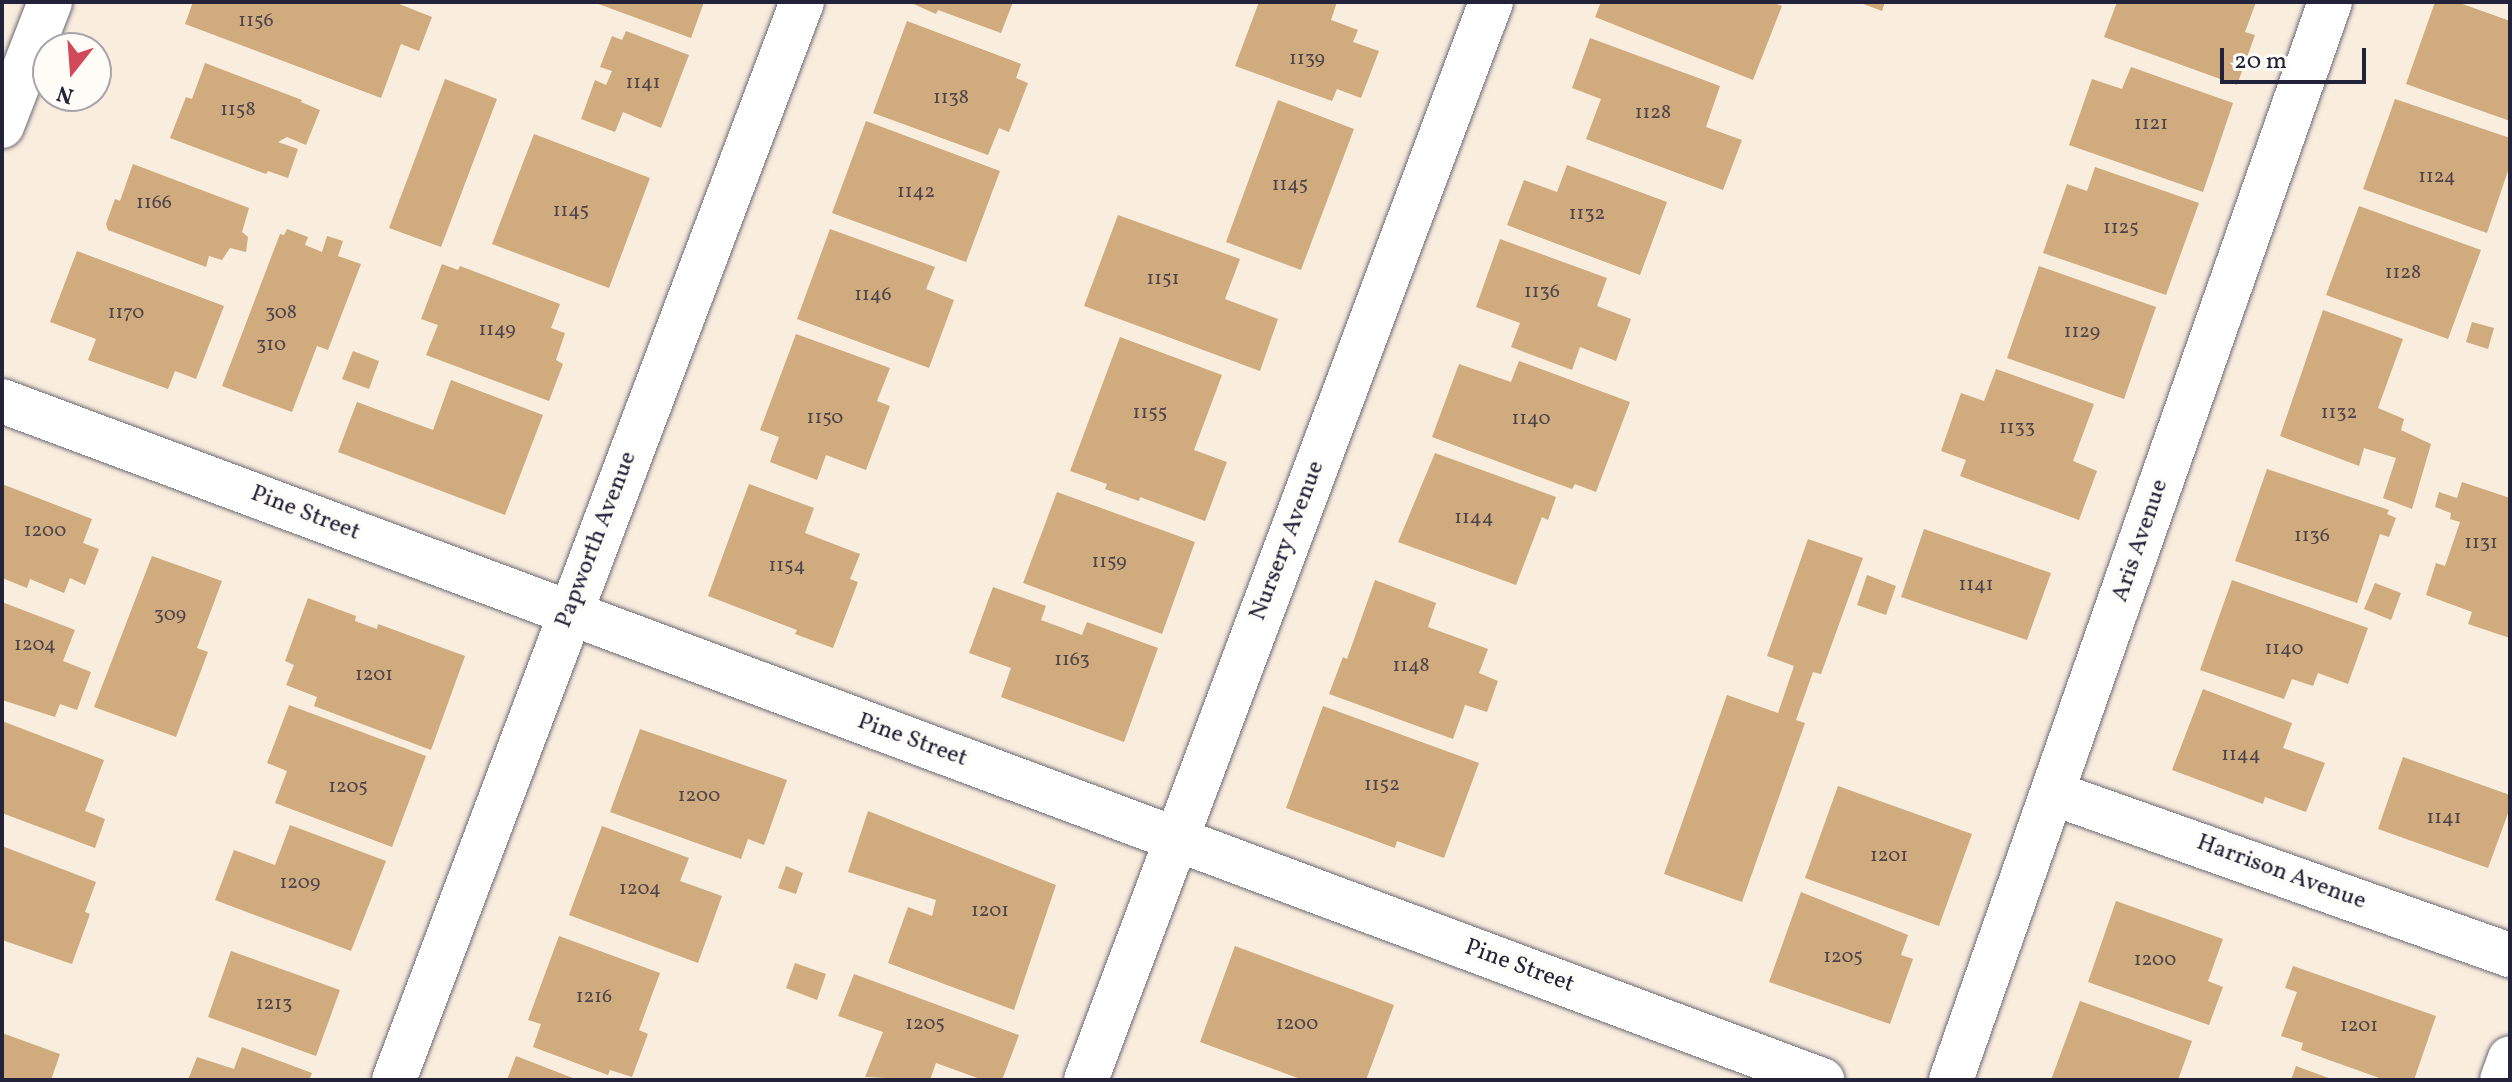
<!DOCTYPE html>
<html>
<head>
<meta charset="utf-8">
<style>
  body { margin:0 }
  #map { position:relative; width:2512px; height:1082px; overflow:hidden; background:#f9edde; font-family:Vollkorn,serif }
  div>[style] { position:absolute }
  .building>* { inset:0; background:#d0ab7d }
  .roads { filter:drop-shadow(0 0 2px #6d6974) drop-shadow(0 0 2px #6d6974) }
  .minor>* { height:44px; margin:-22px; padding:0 22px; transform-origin:22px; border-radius:22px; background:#fff }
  span { translate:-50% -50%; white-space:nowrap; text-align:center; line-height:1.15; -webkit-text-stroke:7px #fdfcf7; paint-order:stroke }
  .number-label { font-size:20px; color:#4e444c }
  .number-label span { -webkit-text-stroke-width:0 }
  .street-label { font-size:24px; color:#22223b }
  .frame { position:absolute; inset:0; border:4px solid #22223b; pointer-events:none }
  .north { position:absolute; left:32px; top:32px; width:80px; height:80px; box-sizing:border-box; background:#fdfcf7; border:2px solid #a5a5ac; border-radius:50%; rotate:197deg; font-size:22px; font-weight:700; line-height:32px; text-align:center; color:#22223b }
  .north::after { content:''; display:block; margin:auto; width:28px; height:36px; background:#d1495b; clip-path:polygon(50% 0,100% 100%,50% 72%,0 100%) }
  .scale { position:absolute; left:2220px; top:48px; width:146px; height:36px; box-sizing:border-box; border:4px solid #22223b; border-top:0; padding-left:10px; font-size:24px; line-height:28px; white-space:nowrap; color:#22223b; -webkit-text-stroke:6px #fdfcf7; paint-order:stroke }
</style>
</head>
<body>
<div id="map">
  <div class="building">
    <i style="clip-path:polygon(193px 2px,394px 2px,432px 17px,419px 51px,401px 44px,381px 98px,185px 24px)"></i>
    <i style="clip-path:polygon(593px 2px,704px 2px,691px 38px)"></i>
    <i style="clip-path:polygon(909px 2px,1013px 2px,1001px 33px,938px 10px,936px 14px)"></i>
    <i style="clip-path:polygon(1259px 2px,1337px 2px,1331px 20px,1358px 30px,1353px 42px,1379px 51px,1361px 98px,1337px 89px,1332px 101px,1235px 66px)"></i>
    <i style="clip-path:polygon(1601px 2px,1772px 2px,1782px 6px,1753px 80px,1595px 17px)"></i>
    <i style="clip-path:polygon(1858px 2px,1885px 2px,1882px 11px)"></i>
    <i style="clip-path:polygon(2117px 2px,2256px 2px,2245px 32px,2255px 35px,2237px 85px,2104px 37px)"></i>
    <i style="clip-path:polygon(2435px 2px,2457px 2px,2510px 21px,2510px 121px,2406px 84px)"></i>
    <i style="clip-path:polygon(907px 21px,1021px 64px,1016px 78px,1028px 83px,1009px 132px,999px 128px,988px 155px,873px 113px)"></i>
    <i style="clip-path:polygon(626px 31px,689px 55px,661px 128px,623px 112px,615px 132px,581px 119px,595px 80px,606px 85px,612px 71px,600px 67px,612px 36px,622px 40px)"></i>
    <i style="clip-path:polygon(1590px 38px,1720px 86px,1706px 127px,1742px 140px,1723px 190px,1586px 139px,1601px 99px,1572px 88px)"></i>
    <i style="clip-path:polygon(205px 63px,302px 100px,301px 102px,320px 110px,306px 145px,287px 137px,278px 142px,298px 149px,288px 178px,268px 171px,266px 174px,170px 138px,186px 97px,192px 99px)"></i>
    <i style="clip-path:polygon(2131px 67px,2233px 103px,2203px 192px,2069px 145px,2092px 79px,2122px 89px)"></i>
    <i style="clip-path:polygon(445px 79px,497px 99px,441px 247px,389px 228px)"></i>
    <i style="clip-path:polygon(2395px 99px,2510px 138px,2510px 165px,2487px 233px,2363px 189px)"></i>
    <i style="clip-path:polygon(1278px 100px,1354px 129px,1301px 270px,1226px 242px)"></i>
    <i style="clip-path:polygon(866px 121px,1000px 171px,966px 262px,832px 213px)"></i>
    <i style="clip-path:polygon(534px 134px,650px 178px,609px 288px,492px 244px)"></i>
    <i style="clip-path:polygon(133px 164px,249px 208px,242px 232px,248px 237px,246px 252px,230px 248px,222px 260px,209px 256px,206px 267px,108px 230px,106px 224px,115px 199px,120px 201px)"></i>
    <i style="clip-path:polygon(1567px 165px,1667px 202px,1640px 275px,1507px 225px,1524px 180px,1557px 192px)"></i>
    <i style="clip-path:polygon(2095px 167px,2199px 203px,2166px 295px,2043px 253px,2067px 184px,2087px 191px)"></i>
    <i style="clip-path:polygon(2359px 206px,2481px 250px,2448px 339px,2326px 295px)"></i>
    <i style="clip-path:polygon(1118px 215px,1240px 259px,1225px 299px,1278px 319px,1260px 371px,1084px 306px)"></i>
    <i style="clip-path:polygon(287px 229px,308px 237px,305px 245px,322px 252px,327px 236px,343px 241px,338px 256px,361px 264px,328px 350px,317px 346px,292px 412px,222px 386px,280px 234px,284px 235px)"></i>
    <i style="clip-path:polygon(830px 229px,935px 267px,926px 289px,954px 300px,929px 368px,797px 319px)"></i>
    <i style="clip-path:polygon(1500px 239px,1607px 278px,1597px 306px,1631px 319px,1616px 361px,1580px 347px,1572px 370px,1511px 347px,1520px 323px,1476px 307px)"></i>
    <i style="clip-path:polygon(77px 251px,224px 306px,196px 379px,175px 371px,168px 389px,88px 360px,96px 339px,50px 322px)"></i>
    <i style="clip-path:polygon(442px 264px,458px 270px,460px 266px,560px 304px,551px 328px,565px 333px,556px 360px,563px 364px,549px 401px,426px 355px,438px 325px,421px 319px)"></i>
    <i style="clip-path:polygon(2039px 266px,2156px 307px,2124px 399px,2007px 358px)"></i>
    <i style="clip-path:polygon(2323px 310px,2403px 339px,2378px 408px,2404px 419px,2401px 430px,2431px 444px,2412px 509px,2383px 498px,2396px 458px,2364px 448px,2359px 466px,2280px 436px)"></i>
    <i style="clip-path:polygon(2472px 322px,2494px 328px,2488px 349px,2466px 342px)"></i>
    <i style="clip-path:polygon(796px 334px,890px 368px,877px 401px,890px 406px,866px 470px,826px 455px,817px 480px,770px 462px,779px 437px,760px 430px)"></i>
    <i style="clip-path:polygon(1120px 337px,1222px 375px,1194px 450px,1227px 462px,1205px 521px,1140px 497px,1139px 501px,1105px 489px,1107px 484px,1070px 471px)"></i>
    <i style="clip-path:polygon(353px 351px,379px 361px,369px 389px,342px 379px)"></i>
    <i style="clip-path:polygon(1519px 361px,1630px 402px,1596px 492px,1575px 484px,1572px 489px,1432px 437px,1459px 364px,1511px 382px)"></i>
    <i style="clip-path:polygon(1996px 369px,2094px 404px,2073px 461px,2097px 471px,2079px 520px,1960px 476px,1966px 460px,1941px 451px,1961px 393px,1984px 401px)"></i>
    <i style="clip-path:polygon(451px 380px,543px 415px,505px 515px,338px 452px,357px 402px,433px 430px)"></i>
    <i style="clip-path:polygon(1435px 453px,1556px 497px,1548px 520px,1542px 517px,1516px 585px,1398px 542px)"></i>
    <i style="clip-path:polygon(2267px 469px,2389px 510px,2387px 514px,2396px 518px,2389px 537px,2380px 534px,2357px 603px,2235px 561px)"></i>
    <i style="clip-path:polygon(2462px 482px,2510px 498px,2510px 638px,2468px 624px,2472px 612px,2426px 595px,2436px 563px,2445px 566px,2460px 522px,2450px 519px,2451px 513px,2435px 507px,2439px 492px,2457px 498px)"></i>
    <i style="clip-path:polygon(2px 484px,92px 519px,83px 543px,99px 549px,85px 585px,70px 578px,64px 593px,30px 579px,27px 588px,2px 578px)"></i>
    <i style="clip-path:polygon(749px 484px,814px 508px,805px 533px,860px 554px,850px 579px,858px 582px,833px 648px,795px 634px,797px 630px,708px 596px)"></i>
    <i style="clip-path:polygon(1057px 492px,1195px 542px,1162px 634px,1023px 583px)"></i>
    <i style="clip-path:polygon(1924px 529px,2051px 573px,2027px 640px,1901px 597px)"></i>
    <i style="clip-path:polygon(1808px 539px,1863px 558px,1821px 674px,1813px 672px,1796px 720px,1805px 723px,1742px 902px,1664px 874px,1727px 695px,1778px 713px,1794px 666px,1767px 656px)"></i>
    <i style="clip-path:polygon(152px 556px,222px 581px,197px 648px,208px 652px,176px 737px,94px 707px)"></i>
    <i style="clip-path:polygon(1867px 575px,1896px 586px,1886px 615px,1857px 605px)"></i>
    <i style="clip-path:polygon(1375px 580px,1436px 603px,1428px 627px,1488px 649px,1479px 673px,1498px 681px,1487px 712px,1465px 705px,1453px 739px,1329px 694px,1343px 657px,1347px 659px)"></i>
    <i style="clip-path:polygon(2232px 580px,2368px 628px,2348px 684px,2318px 673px,2313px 686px,2292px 679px,2284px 699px,2200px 670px)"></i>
    <i style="clip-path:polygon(2375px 583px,2401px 593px,2391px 620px,2364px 609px)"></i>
    <i style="clip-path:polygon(993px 587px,1046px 606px,1041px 620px,1082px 635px,1087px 622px,1158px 648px,1124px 742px,1001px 697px,1011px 668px,969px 653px)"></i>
    <i style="clip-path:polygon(308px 598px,356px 616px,355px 621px,377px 629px,378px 624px,465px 656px,431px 750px,314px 706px,317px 697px,286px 685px,294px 665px,285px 661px)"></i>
    <i style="clip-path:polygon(2px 602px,75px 630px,63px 661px,91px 672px,77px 710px,60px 704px,55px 717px,2px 700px)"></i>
    <i style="clip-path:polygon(2203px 689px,2292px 723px,2283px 748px,2325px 763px,2306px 812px,2265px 797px,2263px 804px,2172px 770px)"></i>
    <i style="clip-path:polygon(289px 705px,426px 756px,392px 847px,275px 803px,287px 771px,267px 763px)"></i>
    <i style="clip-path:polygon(1323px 706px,1479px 763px,1444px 858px,1397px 841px,1395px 848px,1286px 808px)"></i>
    <i style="clip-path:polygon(2px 721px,104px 760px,85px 811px,105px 819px,95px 848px,2px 813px)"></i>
    <i style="clip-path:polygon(640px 729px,787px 780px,764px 845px,748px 839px,741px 859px,610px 812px)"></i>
    <i style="clip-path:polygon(2403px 757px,2510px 795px,2510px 808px,2488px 868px,2378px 829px)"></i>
    <i style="clip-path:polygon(1838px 786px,1972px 834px,1939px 926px,1805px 878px)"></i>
    <i style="clip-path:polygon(868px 811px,1056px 885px,1014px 1010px,888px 963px,908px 907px,932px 916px,936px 900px,848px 872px)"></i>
    <i style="clip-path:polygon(290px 825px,386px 861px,351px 951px,215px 900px,234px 850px,275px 865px)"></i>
    <i style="clip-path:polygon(602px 826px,689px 858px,680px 881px,722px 896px,698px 963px,569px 915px)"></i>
    <i style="clip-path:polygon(2px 846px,96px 882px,85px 912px,90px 914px,72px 964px,2px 940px)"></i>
    <i style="clip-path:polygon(786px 866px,803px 873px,796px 894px,778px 888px)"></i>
    <i style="clip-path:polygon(1801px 892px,1908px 935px,1901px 955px,1913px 959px,1890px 1024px,1769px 982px)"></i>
    <i style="clip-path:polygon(2116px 901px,2223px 939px,2208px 981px,2223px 987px,2209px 1025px,2088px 982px)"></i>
    <i style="clip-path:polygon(559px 936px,660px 973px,639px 1030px,648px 1034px,632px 1077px,610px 1070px,608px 1075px,533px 1047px,541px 1024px,528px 1020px)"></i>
    <i style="clip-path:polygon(1235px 946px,1394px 1005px,1366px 1080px,1303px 1080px,1200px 1042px)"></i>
    <i style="clip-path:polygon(231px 951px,340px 990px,316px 1056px,208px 1017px)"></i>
    <i style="clip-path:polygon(795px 963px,826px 974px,817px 1000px,786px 988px)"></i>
    <i style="clip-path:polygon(2293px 966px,2436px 1016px,2414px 1080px,2385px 1080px,2301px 1050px,2303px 1043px,2281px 1036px,2297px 992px,2285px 988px)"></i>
    <i style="clip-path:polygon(854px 974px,1019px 1035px,1002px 1080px,983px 1080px,936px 1063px,930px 1080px,865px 1077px,883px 1032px,838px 1016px)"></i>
    <i style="clip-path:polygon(2080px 1001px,2192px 1041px,2178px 1080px,2051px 1080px)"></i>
    <i style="clip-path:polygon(2px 1033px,60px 1054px,51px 1080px,2px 1080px)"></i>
    <i style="clip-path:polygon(242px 1047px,312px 1073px,309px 1080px,188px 1080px,197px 1057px,234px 1069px)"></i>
    <i style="clip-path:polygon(516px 1056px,578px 1080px,507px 1080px)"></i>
    <i style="clip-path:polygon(2296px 1066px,2334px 1080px,2291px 1080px)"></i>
  </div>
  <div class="roads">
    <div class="minor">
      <i style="left:2px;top:126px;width:133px;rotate:-68.8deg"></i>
      <i style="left:2px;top:401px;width:1943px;rotate:20.46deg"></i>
      <i style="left:2052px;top:793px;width:486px;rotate:19.5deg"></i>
      <i style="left:394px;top:1080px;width:1153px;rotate:-69.27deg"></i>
      <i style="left:1086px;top:1080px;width:1152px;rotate:-69.41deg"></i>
      <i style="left:1951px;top:1080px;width:1143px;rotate:-70.63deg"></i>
      <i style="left:2502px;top:1080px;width:23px;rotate:-70deg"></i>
    </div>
  </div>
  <div class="number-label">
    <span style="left:256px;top:21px">1156</span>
    <span style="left:1307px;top:59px">1139</span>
    <span style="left:643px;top:83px">1141</span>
    <span style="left:951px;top:98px">1138</span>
    <span style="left:238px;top:110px">1158</span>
    <span style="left:1653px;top:113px">1128</span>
    <span style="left:2151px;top:124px">1121</span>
    <span style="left:2437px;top:177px">1124</span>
    <span style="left:1290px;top:185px">1145</span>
    <span style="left:916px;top:192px">1142</span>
    <span style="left:154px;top:203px">1166</span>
    <span style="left:571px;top:211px">1145</span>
    <span style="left:1587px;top:214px">1132</span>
    <span style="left:2121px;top:228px">1125</span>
    <span style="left:2403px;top:273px">1128</span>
    <span style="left:1163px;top:279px">1151</span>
    <span style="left:1542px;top:292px">1136</span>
    <span style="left:873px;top:295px">1146</span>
    <span style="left:126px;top:313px">1170</span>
    <span style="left:281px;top:313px">308</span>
    <span style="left:497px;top:330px">1149</span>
    <span style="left:2082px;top:332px">1129</span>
    <span style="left:271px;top:345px">310</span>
    <span style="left:1150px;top:413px">1155</span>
    <span style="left:2339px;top:413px">1132</span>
    <span style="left:825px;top:418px">1150</span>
    <span style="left:1531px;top:419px">1140</span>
    <span style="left:2017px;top:428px">1133</span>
    <span style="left:1474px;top:518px">1144</span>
    <span style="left:45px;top:531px">1200</span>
    <span style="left:2312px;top:536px">1136</span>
    <span style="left:2481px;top:543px">1131</span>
    <span style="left:1109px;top:562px">1159</span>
    <span style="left:787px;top:566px">1154</span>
    <span style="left:1976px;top:585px">1141</span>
    <span style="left:170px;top:615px">309</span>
    <span style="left:35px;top:645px">1204</span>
    <span style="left:2284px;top:649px">1140</span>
    <span style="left:1072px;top:660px">1163</span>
    <span style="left:1411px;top:666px">1148</span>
    <span style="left:374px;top:675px">1201</span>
    <span style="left:2241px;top:755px">1144</span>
    <span style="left:1382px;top:785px">1152</span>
    <span style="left:348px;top:787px">1205</span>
    <span style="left:699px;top:796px">1200</span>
    <span style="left:2444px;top:818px">1141</span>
    <span style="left:1889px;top:856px">1201</span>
    <span style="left:300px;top:883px">1209</span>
    <span style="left:640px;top:889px">1204</span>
    <span style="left:990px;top:911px">1201</span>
    <span style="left:1843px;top:957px">1205</span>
    <span style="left:2155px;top:960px">1200</span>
    <span style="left:594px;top:997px">1216</span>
    <span style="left:274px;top:1004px">1213</span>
    <span style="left:925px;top:1024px">1205</span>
    <span style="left:1297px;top:1024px">1200</span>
    <span style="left:2359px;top:1026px">1201</span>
  </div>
  <div class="street-label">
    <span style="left:305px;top:514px;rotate:21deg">Pine Street</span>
    <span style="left:597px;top:540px;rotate:-69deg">Papworth Avenue</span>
    <span style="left:1288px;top:541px;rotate:-69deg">Nursery Avenue</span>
    <span style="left:2141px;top:541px;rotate:-71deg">Aris Avenue</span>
    <span style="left:912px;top:741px;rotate:20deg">Pine Street</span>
    <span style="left:2281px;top:873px;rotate:20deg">Harrison Avenue</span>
    <span style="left:1519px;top:967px;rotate:20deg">Pine Street</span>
  </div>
  <div class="frame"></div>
  <div class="north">N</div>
  <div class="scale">20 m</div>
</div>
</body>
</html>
